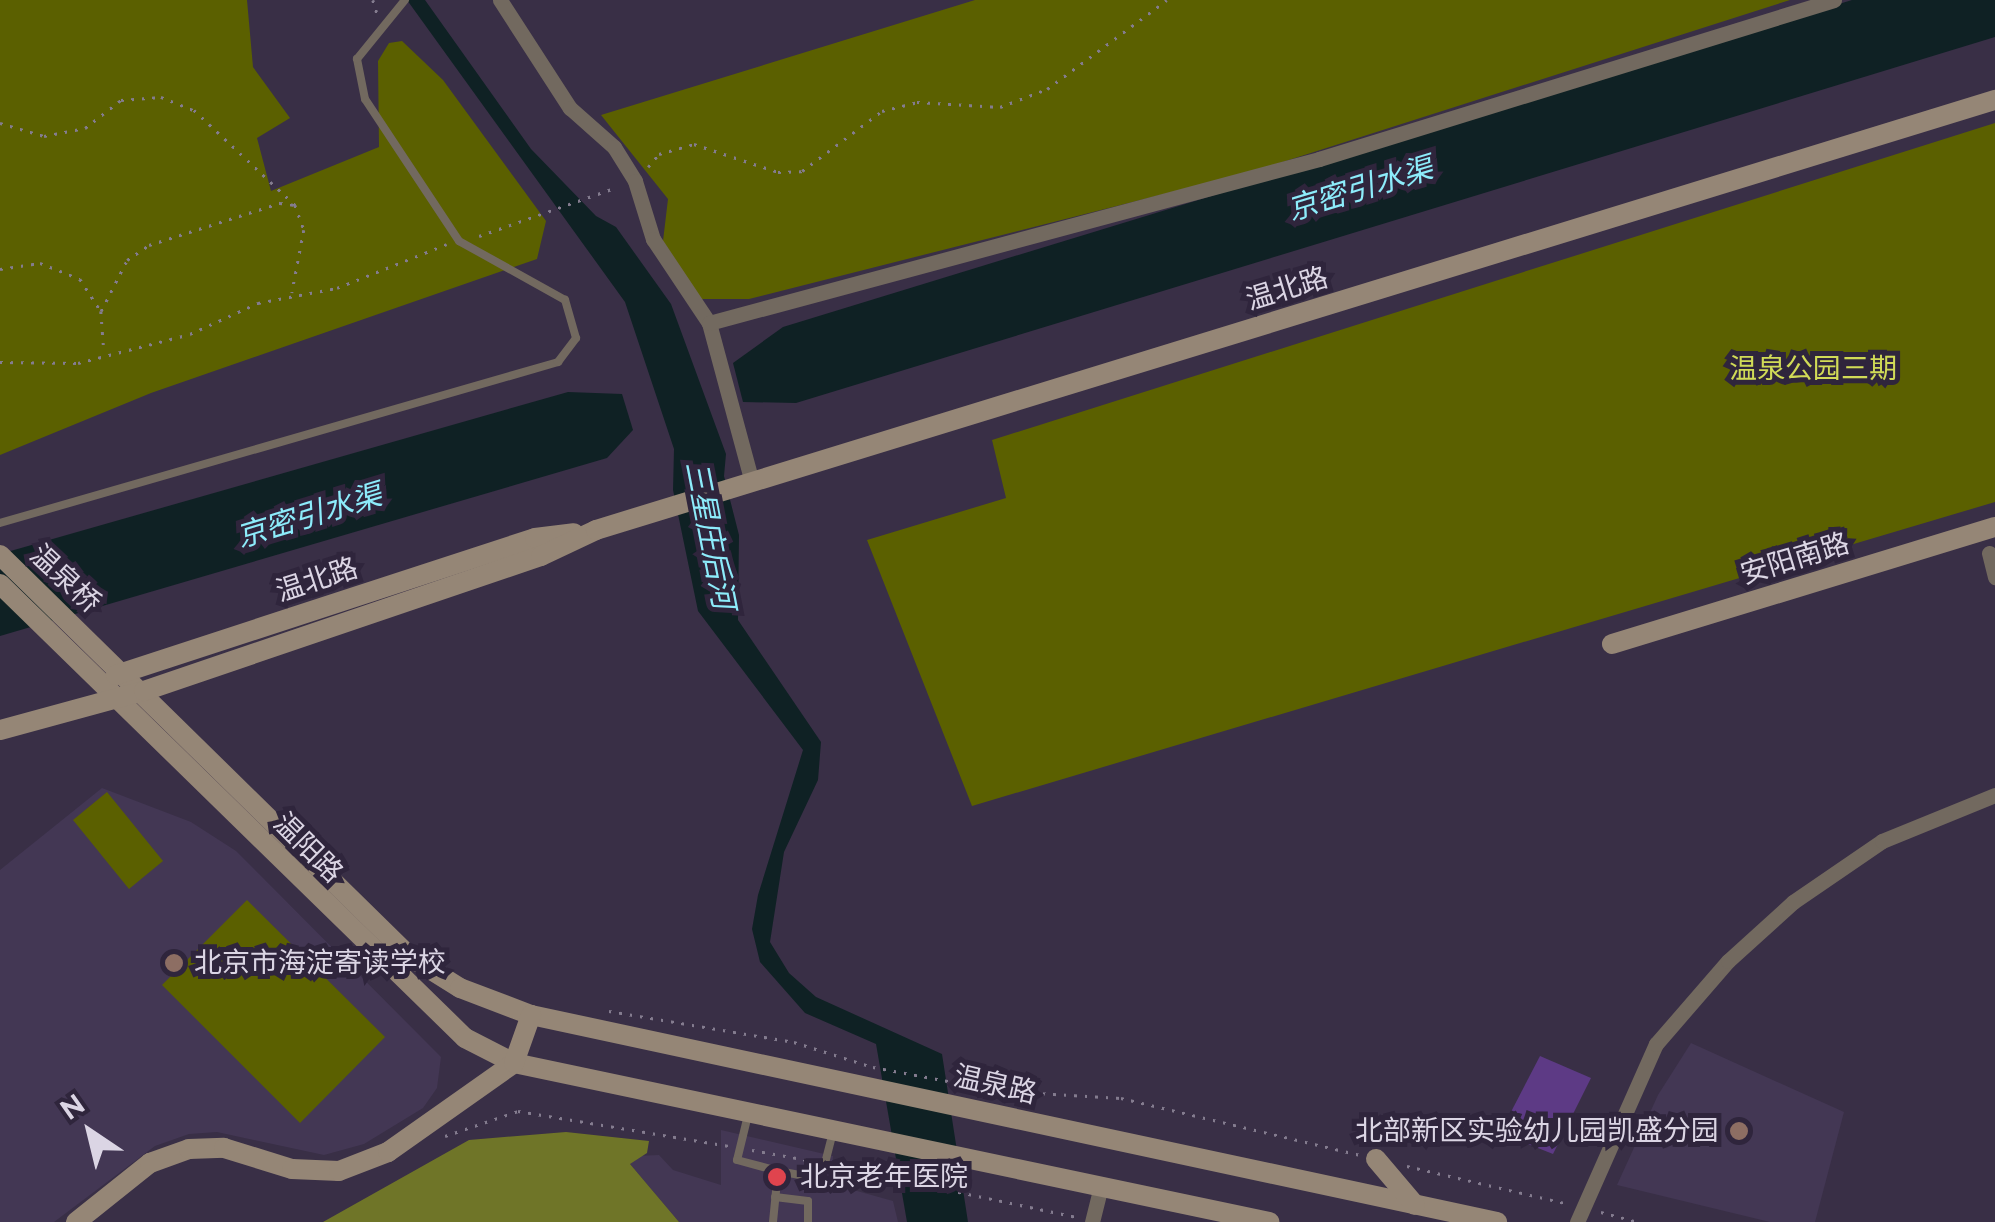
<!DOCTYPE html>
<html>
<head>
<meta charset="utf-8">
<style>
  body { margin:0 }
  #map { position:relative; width:1995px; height:1222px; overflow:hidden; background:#392f46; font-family:Raleway,"Noto Sans SC",sans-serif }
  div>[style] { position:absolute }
  .built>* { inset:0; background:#433754 }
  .green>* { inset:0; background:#5b6000 }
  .forest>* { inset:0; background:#6f7528 }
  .water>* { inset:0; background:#0f2124 }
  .building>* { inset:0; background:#5d3a85 }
  .path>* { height:2.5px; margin-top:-1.25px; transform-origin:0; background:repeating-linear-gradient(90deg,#847c8f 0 2.5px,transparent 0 10.5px) }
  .lane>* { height:8px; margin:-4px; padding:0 4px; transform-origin:4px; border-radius:4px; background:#72695f }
  .street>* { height:15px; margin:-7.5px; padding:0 7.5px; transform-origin:7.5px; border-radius:7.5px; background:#72695f }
  .secondary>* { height:20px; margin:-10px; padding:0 10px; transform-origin:10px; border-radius:10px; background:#958676 }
  .dots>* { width:28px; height:28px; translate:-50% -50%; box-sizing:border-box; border:5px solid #2f253c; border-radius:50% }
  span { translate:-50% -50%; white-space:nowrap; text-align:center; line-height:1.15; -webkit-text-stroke:10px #2f253c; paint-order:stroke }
  .street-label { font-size:28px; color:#dbd5e4 }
  .park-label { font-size:28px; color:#d1db57 }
  .poi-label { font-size:28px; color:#dbd5e4 }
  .left { translate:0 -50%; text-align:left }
  .right { translate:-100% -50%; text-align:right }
  .water-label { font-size:30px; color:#8decfb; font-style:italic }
  .north { position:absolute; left:40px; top:1082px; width:100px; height:100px; -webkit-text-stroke:8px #2f253c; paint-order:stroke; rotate:325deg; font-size:28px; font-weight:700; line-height:40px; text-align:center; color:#dbd5e4 }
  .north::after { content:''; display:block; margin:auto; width:35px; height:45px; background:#dbd5e4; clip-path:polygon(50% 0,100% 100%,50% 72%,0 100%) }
</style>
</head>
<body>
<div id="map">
  <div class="built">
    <i style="clip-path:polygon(102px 788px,191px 822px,236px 851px,441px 1057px,437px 1088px,423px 1108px,364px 1144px,324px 1155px,217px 1132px,189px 1134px,155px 1146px,54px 1222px,0 1222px,0 870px)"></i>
    <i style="clip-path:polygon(1691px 1043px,1844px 1112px,1815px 1222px,1770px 1222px,1617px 1185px,1658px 1095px)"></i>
    <i style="clip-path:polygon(721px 1130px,833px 1156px,832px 1184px,893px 1201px,898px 1222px,679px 1222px,630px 1164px,636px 1156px,659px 1155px,673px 1170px,721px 1185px)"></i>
  </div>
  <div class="green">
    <i style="clip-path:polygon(0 0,247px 0,253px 67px,290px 118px,257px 138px,271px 191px,379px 147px,378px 61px,389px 43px,402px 41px,443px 80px,546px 221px,537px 259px,151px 393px,0 455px)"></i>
    <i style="clip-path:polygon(975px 0,1790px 0,1251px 172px,749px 299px,701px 299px,663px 241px,668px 199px,601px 115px)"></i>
    <i style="clip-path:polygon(1995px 123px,1995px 502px,972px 806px,867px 540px,1006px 498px,992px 440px)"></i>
    <i style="clip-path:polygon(107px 792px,163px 861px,129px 889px,73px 820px)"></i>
    <i style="clip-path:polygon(247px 900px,385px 1037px,300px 1123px,162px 985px)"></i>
  </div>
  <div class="forest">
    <i style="clip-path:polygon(566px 1132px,649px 1141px,647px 1153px,630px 1164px,679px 1222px,323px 1222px,469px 1140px)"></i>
  </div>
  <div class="water">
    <i style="clip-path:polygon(407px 0,425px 0,531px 149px,596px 216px,616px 227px,671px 304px,726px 454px,724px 476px,739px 535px,738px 620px,821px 742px,818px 780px,784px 852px,770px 942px,789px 973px,816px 997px,942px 1054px,968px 1222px,907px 1222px,876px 1044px,805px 1013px,760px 962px,752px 929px,758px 895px,803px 750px,698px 611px,673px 490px,674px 449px,625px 302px)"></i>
    <i style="clip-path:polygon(1852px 0,1995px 0,1995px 37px,796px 403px,743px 402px,733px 363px,783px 327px)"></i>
    <i style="clip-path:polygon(568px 392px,622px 394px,633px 430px,607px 458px,0 636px,0 554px)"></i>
  </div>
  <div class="building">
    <i style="clip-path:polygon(1540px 1056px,1591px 1078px,1553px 1154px,1500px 1133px)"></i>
  </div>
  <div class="path">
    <i style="left:373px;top:0;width:14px;rotate:73deg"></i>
    <i style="left:0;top:123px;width:46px;rotate:16.5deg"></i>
    <i style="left:44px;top:136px;width:42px;rotate:-11deg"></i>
    <i style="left:85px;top:128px;width:46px;rotate:-37.9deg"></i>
    <i style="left:121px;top:100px;width:40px;rotate:-4.3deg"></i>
    <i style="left:161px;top:97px;width:35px;rotate:22deg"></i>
    <i style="left:194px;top:110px;width:139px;rotate:43.2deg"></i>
    <i style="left:648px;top:167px;width:17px;rotate:-50deg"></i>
    <i style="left:659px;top:154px;width:36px;rotate:-16deg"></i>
    <i style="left:694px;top:144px;width:89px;rotate:18.4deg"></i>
    <i style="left:778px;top:172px;width:24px;rotate:-2deg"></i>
    <i style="left:802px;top:171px;width:100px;rotate:-36.9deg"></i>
    <i style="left:882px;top:111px;width:36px;rotate:-14deg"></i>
    <i style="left:917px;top:102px;width:83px;rotate:3.4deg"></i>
    <i style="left:1000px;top:107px;width:50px;rotate:-21deg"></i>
    <i style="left:1047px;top:89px;width:149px;rotate:-36.6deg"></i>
    <i style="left:479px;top:236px;width:146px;rotate:-19.5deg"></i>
    <i style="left:0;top:269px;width:40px;rotate:-8.5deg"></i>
    <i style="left:40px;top:263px;width:43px;rotate:21.8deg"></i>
    <i style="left:80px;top:279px;width:38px;rotate:57deg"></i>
    <i style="left:101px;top:311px;width:40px;rotate:85.7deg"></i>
    <i style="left:101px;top:311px;width:57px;rotate:-63deg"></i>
    <i style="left:127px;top:260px;width:27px;rotate:-34deg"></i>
    <i style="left:149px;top:245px;width:138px;rotate:-17.8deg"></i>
    <i style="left:280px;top:203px;width:15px;rotate:8deg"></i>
    <i style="left:295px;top:205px;width:27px;rotate:70deg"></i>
    <i style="left:304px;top:230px;width:64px;rotate:100.8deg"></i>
    <i style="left:0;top:362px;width:78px;rotate:0.7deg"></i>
    <i style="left:78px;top:363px;width:116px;rotate:-14.5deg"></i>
    <i style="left:190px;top:334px;width:75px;rotate:-24.5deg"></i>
    <i style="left:258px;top:303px;width:80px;rotate:-10.8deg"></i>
    <i style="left:337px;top:288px;width:118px;rotate:-21.8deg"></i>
    <i style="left:609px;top:1011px;width:188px;rotate:9.5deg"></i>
    <i style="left:794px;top:1042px;width:83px;rotate:17.6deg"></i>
    <i style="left:873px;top:1067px;width:130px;rotate:10.6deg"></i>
    <i style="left:1001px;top:1091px;width:120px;rotate:3.3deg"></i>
    <i style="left:1121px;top:1098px;width:246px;rotate:13.4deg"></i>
    <i style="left:445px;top:1136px;width:77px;rotate:-18.9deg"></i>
    <i style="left:518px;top:1111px;width:214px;rotate:9.4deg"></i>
    <i style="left:752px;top:1150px;width:62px;rotate:10.2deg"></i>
    <i style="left:835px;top:1166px;width:247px;rotate:11.9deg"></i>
    <i style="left:1407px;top:1166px;width:166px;rotate:13.2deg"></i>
    <i style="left:1601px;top:1212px;width:39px;rotate:15deg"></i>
  </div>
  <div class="lane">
    <i style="left:0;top:523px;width:581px;rotate:-16.09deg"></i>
    <i style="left:558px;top:362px;width:30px;rotate:-53deg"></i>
    <i style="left:576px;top:338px;width:40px;rotate:-106deg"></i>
    <i style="left:565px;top:300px;width:121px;rotate:-150.9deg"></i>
    <i style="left:459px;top:241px;width:170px;rotate:-123.5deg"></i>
    <i style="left:365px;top:99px;width:41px;rotate:-101.3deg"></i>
    <i style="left:357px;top:59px;width:76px;rotate:-50.9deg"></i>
    <i style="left:748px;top:1115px;width:46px;rotate:103.7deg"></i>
    <i style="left:737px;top:1160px;width:42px;rotate:15deg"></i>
    <i style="left:778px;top:1171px;width:44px;rotate:10.5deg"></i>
    <i style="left:821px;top:1179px;width:49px;rotate:-75.7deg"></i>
    <i style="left:775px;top:1197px;width:33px;rotate:7deg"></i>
    <i style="left:808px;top:1201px;width:21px;rotate:90deg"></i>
    <i style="left:773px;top:1222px;width:51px;rotate:-84.4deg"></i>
  </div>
  <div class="street">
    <i style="left:500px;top:0;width:129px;rotate:57.1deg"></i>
    <i style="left:570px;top:108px;width:59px;rotate:41.6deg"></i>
    <i style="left:614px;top:147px;width:40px;rotate:58deg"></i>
    <i style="left:635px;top:181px;width:61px;rotate:72.8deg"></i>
    <i style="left:653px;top:239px;width:101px;rotate:56.3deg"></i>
    <i style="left:709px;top:323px;width:165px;rotate:74.9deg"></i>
    <i style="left:709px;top:323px;width:632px;rotate:-15.05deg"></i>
    <i style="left:1319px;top:159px;width:539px;rotate:-17.16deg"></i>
    <i style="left:1989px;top:553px;width:25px;rotate:76deg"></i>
    <i style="left:1092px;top:1222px;width:37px;rotate:-76deg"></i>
    <i style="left:1577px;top:1222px;width:195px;rotate:-66.1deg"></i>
    <i style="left:1656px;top:1044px;width:110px;rotate:-49.1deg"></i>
    <i style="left:1728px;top:961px;width:88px;rotate:-42.2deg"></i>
    <i style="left:1793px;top:902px;width:108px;rotate:-34.4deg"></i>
    <i style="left:1882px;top:841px;width:122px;rotate:-22.2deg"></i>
  </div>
  <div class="secondary">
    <i style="left:0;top:555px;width:573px;rotate:44.43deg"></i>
    <i style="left:409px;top:956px;width:60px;rotate:32.1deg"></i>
    <i style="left:460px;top:988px;width:76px;rotate:20.8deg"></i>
    <i style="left:531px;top:1015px;width:988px;rotate:12.09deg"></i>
    <i style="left:0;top:584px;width:650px;rotate:44.31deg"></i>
    <i style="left:465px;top:1038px;width:55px;rotate:27deg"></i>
    <i style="left:514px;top:1063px;width:772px;rotate:11.89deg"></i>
    <i style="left:1612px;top:644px;width:400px;rotate:-17deg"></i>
    <i style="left:116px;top:675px;width:441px;rotate:-18.1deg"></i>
    <i style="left:535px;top:538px;width:39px;rotate:-7deg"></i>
    <i style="left:0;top:730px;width:149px;rotate:-15.2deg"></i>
    <i style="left:144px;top:691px;width:419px;rotate:-18.8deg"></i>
    <i style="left:541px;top:556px;width:61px;rotate:-25.3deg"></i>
    <i style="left:596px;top:530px;width:1464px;rotate:-17.09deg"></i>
    <i style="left:1376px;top:1159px;width:60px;rotate:49.7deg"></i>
    <i style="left:76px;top:1222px;width:95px;rotate:-38.6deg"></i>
    <i style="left:150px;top:1163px;width:41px;rotate:-19.7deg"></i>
    <i style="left:189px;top:1149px;width:35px;rotate:-2deg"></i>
    <i style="left:224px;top:1148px;width:71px;rotate:17.2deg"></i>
    <i style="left:292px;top:1169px;width:47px;rotate:2.4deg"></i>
    <i style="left:339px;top:1171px;width:53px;rotate:-21.2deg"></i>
    <i style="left:388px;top:1152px;width:154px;rotate:-35.2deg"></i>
    <i style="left:514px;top:1063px;width:51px;rotate:-70.5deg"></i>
  </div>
  <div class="dots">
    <i style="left:174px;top:963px;background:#8d6e63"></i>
    <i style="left:1739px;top:1131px;background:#8d6e63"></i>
    <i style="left:777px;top:1177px;background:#e0444e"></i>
  </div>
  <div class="street-label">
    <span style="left:1287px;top:289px;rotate:-17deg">温北路</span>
    <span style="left:1795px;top:559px;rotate:-17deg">安阳南路</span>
    <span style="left:65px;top:579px;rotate:43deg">温泉桥</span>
    <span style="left:317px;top:580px;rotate:-18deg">温北路</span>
    <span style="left:308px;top:848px;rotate:45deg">温阳路</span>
    <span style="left:995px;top:1085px;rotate:13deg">温泉路</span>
  </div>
  <div class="park-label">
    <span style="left:1813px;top:369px">温泉公园三期</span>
  </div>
  <div class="poi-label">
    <span class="left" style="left:194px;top:963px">北京市海淀寄读学校</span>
    <span class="right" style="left:1719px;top:1131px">北部新区实验幼儿园凯盛分园</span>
    <span class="left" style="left:800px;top:1177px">北京老年医院</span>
  </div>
  <div class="water-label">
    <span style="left:1360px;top:189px;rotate:-17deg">京密引水渠</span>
    <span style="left:309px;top:516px;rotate:-17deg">京密引水渠</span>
    <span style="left:710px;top:535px;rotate:79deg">三星庄后河</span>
  </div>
  <div class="north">N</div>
</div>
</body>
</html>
